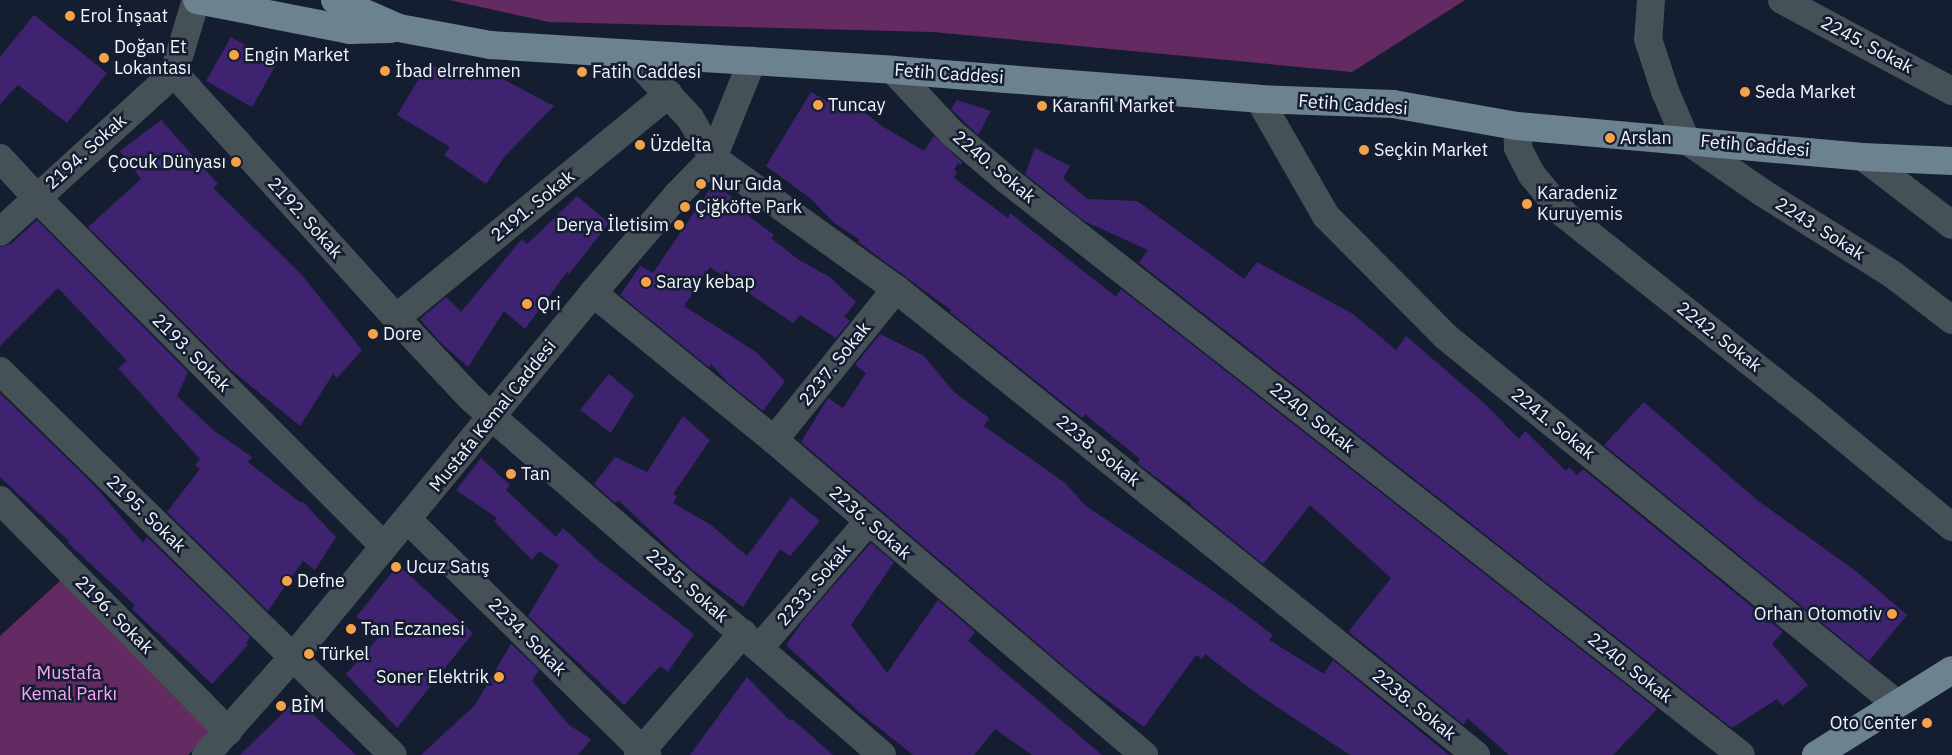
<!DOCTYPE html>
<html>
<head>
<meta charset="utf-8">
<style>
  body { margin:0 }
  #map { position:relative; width:1952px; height:755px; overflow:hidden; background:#151e31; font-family:"IBM Plex Sans",sans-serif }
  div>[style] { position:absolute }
  .green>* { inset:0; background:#642b63 }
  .building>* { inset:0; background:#3f2370 }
  .minor>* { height:28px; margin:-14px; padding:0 14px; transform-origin:14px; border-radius:14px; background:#465157 }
  .major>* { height:28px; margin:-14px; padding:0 14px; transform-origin:14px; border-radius:14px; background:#6c828f }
  .dots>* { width:14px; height:14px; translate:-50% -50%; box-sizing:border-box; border:2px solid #151e31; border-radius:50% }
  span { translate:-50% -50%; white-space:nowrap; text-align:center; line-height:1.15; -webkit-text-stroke:5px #151e31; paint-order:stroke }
  .poi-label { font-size:18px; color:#f1f5fc }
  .left { translate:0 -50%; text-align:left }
  .right { translate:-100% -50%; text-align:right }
  .street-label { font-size:18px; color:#f1f5fc }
  .park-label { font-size:18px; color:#fda1fa }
</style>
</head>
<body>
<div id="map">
  <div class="green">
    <i style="clip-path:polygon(449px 0,1465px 0,1352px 72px,933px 32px,549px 22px)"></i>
    <i style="clip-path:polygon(61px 580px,212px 731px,188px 755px,0 755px,0 636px)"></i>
  </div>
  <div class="building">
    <i style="clip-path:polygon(34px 15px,107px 73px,67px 123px,18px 85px,0 104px,0 57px)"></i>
    <i style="clip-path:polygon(231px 37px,277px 63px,252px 107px,206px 81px)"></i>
    <i style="clip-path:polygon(428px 64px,471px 81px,480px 67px,554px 106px,505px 156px,486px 184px,444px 155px,450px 147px,397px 115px)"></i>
    <i style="clip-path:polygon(811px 92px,850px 114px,855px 105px,882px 126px,924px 151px,934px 136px,962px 162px,961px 165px,958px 163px,954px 170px,957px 172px,954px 178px,1008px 218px,1010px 213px,1116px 297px,1121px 289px,1657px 709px,1613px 755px,1509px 755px,1467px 718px,1464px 725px,1350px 633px,1349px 631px,1391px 578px,1310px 505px,1263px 564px,1190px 505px,1192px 504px,1137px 463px,1140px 459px,1085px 414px,1083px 418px,1081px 417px,950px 312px,951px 310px,858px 242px,860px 240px,833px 222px,810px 198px,766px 166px)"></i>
    <i style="clip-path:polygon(957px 100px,991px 111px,978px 135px,951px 109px)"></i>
    <i style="clip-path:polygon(161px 120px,218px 184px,213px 188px,301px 274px,362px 350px,337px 378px,333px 374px,300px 426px,230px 369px,88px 227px,141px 179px,120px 151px)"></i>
    <i style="clip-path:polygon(1035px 148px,1070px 166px,1063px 178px,1087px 199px,1137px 201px,1244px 279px,1257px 262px,1353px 314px,1396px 350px,1406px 336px,1485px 404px,1519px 439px,1525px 431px,1566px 471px,1569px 467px,1577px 475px,1583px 469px,1783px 632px,1772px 644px,1808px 685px,1783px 706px,1777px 699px,1732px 728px,1139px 263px,1148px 250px,1084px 221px,1025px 174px)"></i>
    <i style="clip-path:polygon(714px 183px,748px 210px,746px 214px,774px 235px,771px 238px,799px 260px,831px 278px,856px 302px,844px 317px,850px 321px,836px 338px,800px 315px,793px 323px,710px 267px,684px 306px,756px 352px,785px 381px,763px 411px,727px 382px,711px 364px,710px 368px,620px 295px,640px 266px,653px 273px)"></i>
    <i style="clip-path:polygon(577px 196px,609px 223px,569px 274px,567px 272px,525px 329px,504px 311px,468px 367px,440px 342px,420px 319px,446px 297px,461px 312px,522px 239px,527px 244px)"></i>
    <i style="clip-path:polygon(37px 220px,188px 372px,177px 396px,213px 430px,252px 457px,248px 462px,301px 503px,302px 501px,336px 537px,315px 570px,303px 561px,268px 611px,167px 512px,200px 469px,195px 465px,200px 459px,118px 368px,127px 361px,58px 288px,0 346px,0 247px,11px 244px)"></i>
    <i style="clip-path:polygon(880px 334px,924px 356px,953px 391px,989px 418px,984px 426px,1065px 483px,1086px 506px,1231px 603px,1273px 635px,1269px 640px,1324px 674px,1333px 660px,1449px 755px,1350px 755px,1256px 693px,1205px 654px,1202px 659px,1196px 655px,1144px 727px,1086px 685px,801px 442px,828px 398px,843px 408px,866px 373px,855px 365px)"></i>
    <i style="clip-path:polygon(609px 374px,634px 395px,611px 433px,580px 410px)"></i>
    <i style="clip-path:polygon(0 393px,95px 486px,143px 543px,147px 537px,250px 637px,246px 644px,248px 645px,212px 684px,132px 609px,135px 605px,68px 543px,69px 541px,0 477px)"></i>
    <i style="clip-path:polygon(1644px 402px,1757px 500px,1857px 572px,1907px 615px,1869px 661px,1604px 445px)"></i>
    <i style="clip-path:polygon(683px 416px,710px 440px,673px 494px,677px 496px,673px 503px,711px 525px,747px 556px,791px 497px,820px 521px,790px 556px,780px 549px,743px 607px,690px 568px,618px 500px,615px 503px,594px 484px,615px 457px,647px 472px)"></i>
    <i style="clip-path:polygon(481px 458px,510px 485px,506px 490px,556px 537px,563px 528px,599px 561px,694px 634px,668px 672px,660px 666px,624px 705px,528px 616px,559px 565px,539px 551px,532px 560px,494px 521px,497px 518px,456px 490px)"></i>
    <i style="clip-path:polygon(871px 543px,894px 562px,851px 625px,887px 673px,938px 600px,975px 632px,968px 641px,1102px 755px,1032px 755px,995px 729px,974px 755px,913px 755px,858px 711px,786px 645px,805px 618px)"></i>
    <i style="clip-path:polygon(398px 565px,473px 633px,397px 728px,346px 674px,379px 637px,356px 617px)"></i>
    <i style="clip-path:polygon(511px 644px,539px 670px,532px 681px,569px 725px,591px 739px,578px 755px,421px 755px,475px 705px)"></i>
    <i style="clip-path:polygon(747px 677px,790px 721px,792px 719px,833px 755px,690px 755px)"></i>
    <i style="clip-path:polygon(297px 699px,356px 755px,240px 755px)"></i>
  </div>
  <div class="minor">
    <i style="left:196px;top:0;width:76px;rotate:106.8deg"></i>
    <i style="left:174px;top:73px;width:331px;rotate:47.8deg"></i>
    <i style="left:396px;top:318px;width:108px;rotate:46.9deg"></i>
    <i style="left:470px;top:397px;width:30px;rotate:42deg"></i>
    <i style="left:492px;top:417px;width:516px;rotate:40.91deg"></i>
    <i style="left:1651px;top:0;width:39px;rotate:94deg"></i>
    <i style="left:1648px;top:39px;width:55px;rotate:71.9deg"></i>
    <i style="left:1665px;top:91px;width:53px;rotate:66.8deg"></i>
    <i style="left:1686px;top:140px;width:93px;rotate:34.5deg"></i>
    <i style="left:1763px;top:193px;width:152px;rotate:32.1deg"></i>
    <i style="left:1892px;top:274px;width:76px;rotate:37.5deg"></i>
    <i style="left:1782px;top:0;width:193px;rotate:28.2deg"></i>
    <i style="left:636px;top:55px;width:16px;rotate:60deg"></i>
    <i style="left:644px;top:69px;width:67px;rotate:46.8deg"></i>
    <i style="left:690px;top:118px;width:46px;rotate:60.1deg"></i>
    <i style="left:713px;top:158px;width:225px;rotate:35.6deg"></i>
    <i style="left:896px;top:289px;width:744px;rotate:38.78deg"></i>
    <i style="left:893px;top:70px;width:86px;rotate:46.9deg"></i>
    <i style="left:952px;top:133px;width:72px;rotate:40.5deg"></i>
    <i style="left:1007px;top:180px;width:932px;rotate:38.07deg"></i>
    <i style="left:1259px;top:99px;width:135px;rotate:60.2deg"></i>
    <i style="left:1326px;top:216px;width:169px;rotate:45.2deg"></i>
    <i style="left:1445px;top:336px;width:583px;rotate:39.15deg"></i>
    <i style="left:1517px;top:126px;width:22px;rotate:87deg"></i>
    <i style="left:1518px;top:148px;width:30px;rotate:63deg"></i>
    <i style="left:1532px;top:175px;width:50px;rotate:50.6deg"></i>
    <i style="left:1564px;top:214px;width:304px;rotate:38.5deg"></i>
    <i style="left:1802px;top:403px;width:195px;rotate:39.6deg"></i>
    <i style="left:1863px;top:157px;width:112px;rotate:37.4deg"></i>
    <i style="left:0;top:158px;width:53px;rotate:47.3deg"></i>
    <i style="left:36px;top:197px;width:493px;rotate:45.1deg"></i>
    <i style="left:0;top:232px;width:236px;rotate:-42.4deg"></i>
    <i style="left:593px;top:293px;width:233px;rotate:39.1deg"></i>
    <i style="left:774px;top:440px;width:486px;rotate:40.4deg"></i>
    <i style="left:396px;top:318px;width:353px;rotate:-39.4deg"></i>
    <i style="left:0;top:371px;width:549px;rotate:44.34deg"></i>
    <i style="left:774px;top:440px;width:194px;rotate:-51.1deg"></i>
    <i style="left:0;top:500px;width:325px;rotate:45.4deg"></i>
    <i style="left:407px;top:519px;width:337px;rotate:44.5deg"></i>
    <i style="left:760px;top:647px;width:165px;rotate:-49.2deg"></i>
    <i style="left:206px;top:755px;width:131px;rotate:-48.4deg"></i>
    <i style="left:293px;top:657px;width:472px;rotate:-50.5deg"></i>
    <i style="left:593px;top:293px;width:130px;rotate:-49.4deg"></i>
    <i style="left:678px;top:194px;width:50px;rotate:-45.8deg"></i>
    <i style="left:713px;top:158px;width:105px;rotate:-68.1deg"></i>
    <i style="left:638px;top:755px;width:161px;rotate:-49.3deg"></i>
  </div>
  <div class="major">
    <i style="left:197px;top:0;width:156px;rotate:11.1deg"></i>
    <i style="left:350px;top:30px;width:40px;rotate:-1.4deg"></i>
    <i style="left:335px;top:0;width:70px;rotate:23.6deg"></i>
    <i style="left:399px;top:28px;width:93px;rotate:10.6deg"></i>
    <i style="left:490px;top:45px;width:404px;rotate:3.5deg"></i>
    <i style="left:893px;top:70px;width:367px;rotate:4.5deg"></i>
    <i style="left:1259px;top:99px;width:134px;rotate:2.1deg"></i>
    <i style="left:1393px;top:104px;width:126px;rotate:10.1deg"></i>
    <i style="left:1517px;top:126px;width:347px;rotate:5.1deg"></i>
    <i style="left:1863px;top:157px;width:89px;rotate:2.6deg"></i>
    <i style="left:1816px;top:755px;width:160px;rotate:-32deg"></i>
  </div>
  <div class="dots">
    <i style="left:70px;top:16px;background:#f6a248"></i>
    <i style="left:234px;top:55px;background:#f6a248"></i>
    <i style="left:104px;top:58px;background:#f6a248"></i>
    <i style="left:385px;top:71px;background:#f6a248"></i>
    <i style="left:582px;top:72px;background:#f6a248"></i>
    <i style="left:1745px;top:92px;background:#f6a248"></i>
    <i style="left:818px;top:105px;background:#f6a248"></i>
    <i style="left:1042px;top:106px;background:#f6a248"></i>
    <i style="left:1610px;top:138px;background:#f6a248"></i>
    <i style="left:640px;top:145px;background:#f6a248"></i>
    <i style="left:1364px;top:150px;background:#f6a248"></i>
    <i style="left:236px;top:162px;background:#f6a248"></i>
    <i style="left:701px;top:184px;background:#f6a248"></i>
    <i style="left:1527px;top:204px;background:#f6a248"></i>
    <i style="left:685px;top:207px;background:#f6a248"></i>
    <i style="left:679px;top:225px;background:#f6a248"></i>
    <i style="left:646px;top:282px;background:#f6a248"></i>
    <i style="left:527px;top:304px;background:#f6a248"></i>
    <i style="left:373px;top:334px;background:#f6a248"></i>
    <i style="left:511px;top:474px;background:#f6a248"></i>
    <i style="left:396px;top:567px;background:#f6a248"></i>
    <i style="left:287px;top:581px;background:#f6a248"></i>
    <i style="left:1892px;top:614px;background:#f6a248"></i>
    <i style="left:351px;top:629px;background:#f6a248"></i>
    <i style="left:309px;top:654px;background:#f6a248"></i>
    <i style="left:499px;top:677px;background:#f6a248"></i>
    <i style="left:281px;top:706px;background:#f6a248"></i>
    <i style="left:1927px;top:723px;background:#f6a248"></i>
  </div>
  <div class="poi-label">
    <span class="left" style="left:80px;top:16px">Erol İnşaat</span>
    <span class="left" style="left:114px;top:58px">Doğan Et<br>Lokantası</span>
    <span class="left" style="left:244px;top:55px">Engin Market</span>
    <span class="left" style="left:395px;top:71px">İbad elrrehmen</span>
    <span class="left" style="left:592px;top:72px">Fatih Caddesi</span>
    <span class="left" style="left:1755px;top:92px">Seda Market</span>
    <span class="left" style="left:828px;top:105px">Tuncay</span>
    <span class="left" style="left:1052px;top:106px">Karanfil Market</span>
    <span class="left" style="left:1620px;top:138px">Arslan</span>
    <span class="left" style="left:650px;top:145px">Üzdelta</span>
    <span class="left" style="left:1374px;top:150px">Seçkin Market</span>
    <span class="right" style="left:226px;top:162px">Çocuk Dünyası</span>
    <span class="left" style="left:711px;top:184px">Nur Gıda</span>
    <span class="left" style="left:1537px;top:204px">Karadeniz<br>Kuruyemis</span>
    <span class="left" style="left:695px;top:207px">Çiğköfte Park</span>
    <span class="right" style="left:669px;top:225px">Derya İletisim</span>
    <span class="left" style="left:656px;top:282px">Saray kebap</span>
    <span class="left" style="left:537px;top:304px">Qri</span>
    <span class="left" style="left:383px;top:334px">Dore</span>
    <span class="left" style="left:521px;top:474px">Tan</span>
    <span class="left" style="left:406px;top:567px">Ucuz Satış</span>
    <span class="left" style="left:297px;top:581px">Defne</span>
    <span class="right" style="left:1882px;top:614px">Orhan Otomotiv</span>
    <span class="left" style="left:361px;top:629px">Tan Eczanesi</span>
    <span class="left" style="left:319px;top:654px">Türkel</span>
    <span class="right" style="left:489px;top:677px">Soner Elektrik</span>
    <span class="left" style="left:291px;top:706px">BİM</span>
    <span class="right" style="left:1917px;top:723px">Oto Center</span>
  </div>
  <div class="street-label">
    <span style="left:1867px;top:45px;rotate:28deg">2245. Sokak</span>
    <span style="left:949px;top:74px;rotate:4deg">Fetih Caddesi</span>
    <span style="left:1353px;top:105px;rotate:4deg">Fetih Caddesi</span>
    <span style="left:1755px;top:146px;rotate:5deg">Fetih Caddesi</span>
    <span style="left:86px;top:152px;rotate:-42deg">2194. Sokak</span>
    <span style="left:994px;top:167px;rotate:40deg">2240. Sokak</span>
    <span style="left:533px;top:206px;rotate:-39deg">2191. Sokak</span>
    <span style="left:305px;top:218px;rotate:48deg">2192. Sokak</span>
    <span style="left:1820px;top:229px;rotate:32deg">2243. Sokak</span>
    <span style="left:1719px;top:337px;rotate:38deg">2242. Sokak</span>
    <span style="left:191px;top:353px;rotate:45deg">2193. Sokak</span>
    <span style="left:835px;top:364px;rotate:-51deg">2237. Sokak</span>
    <span style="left:493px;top:416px;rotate:-51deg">Mustafa Kemal Caddesi</span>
    <span style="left:1312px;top:418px;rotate:38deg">2240. Sokak</span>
    <span style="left:1553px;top:424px;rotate:39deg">2241. Sokak</span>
    <span style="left:1098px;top:451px;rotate:39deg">2238. Sokak</span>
    <span style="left:146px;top:514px;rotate:44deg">2195. Sokak</span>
    <span style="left:870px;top:523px;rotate:41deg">2236. Sokak</span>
    <span style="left:814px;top:585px;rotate:-49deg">2233. Sokak</span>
    <span style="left:687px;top:586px;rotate:41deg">2235. Sokak</span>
    <span style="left:114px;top:615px;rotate:45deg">2196. Sokak</span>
    <span style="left:527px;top:637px;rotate:45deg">2234. Sokak</span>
    <span style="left:1630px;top:668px;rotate:38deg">2240. Sokak</span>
    <span style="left:1414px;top:705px;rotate:39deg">2238. Sokak</span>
  </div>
  <div class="park-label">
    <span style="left:69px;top:684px">Mustafa<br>Kemal Parkı</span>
  </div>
</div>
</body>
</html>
